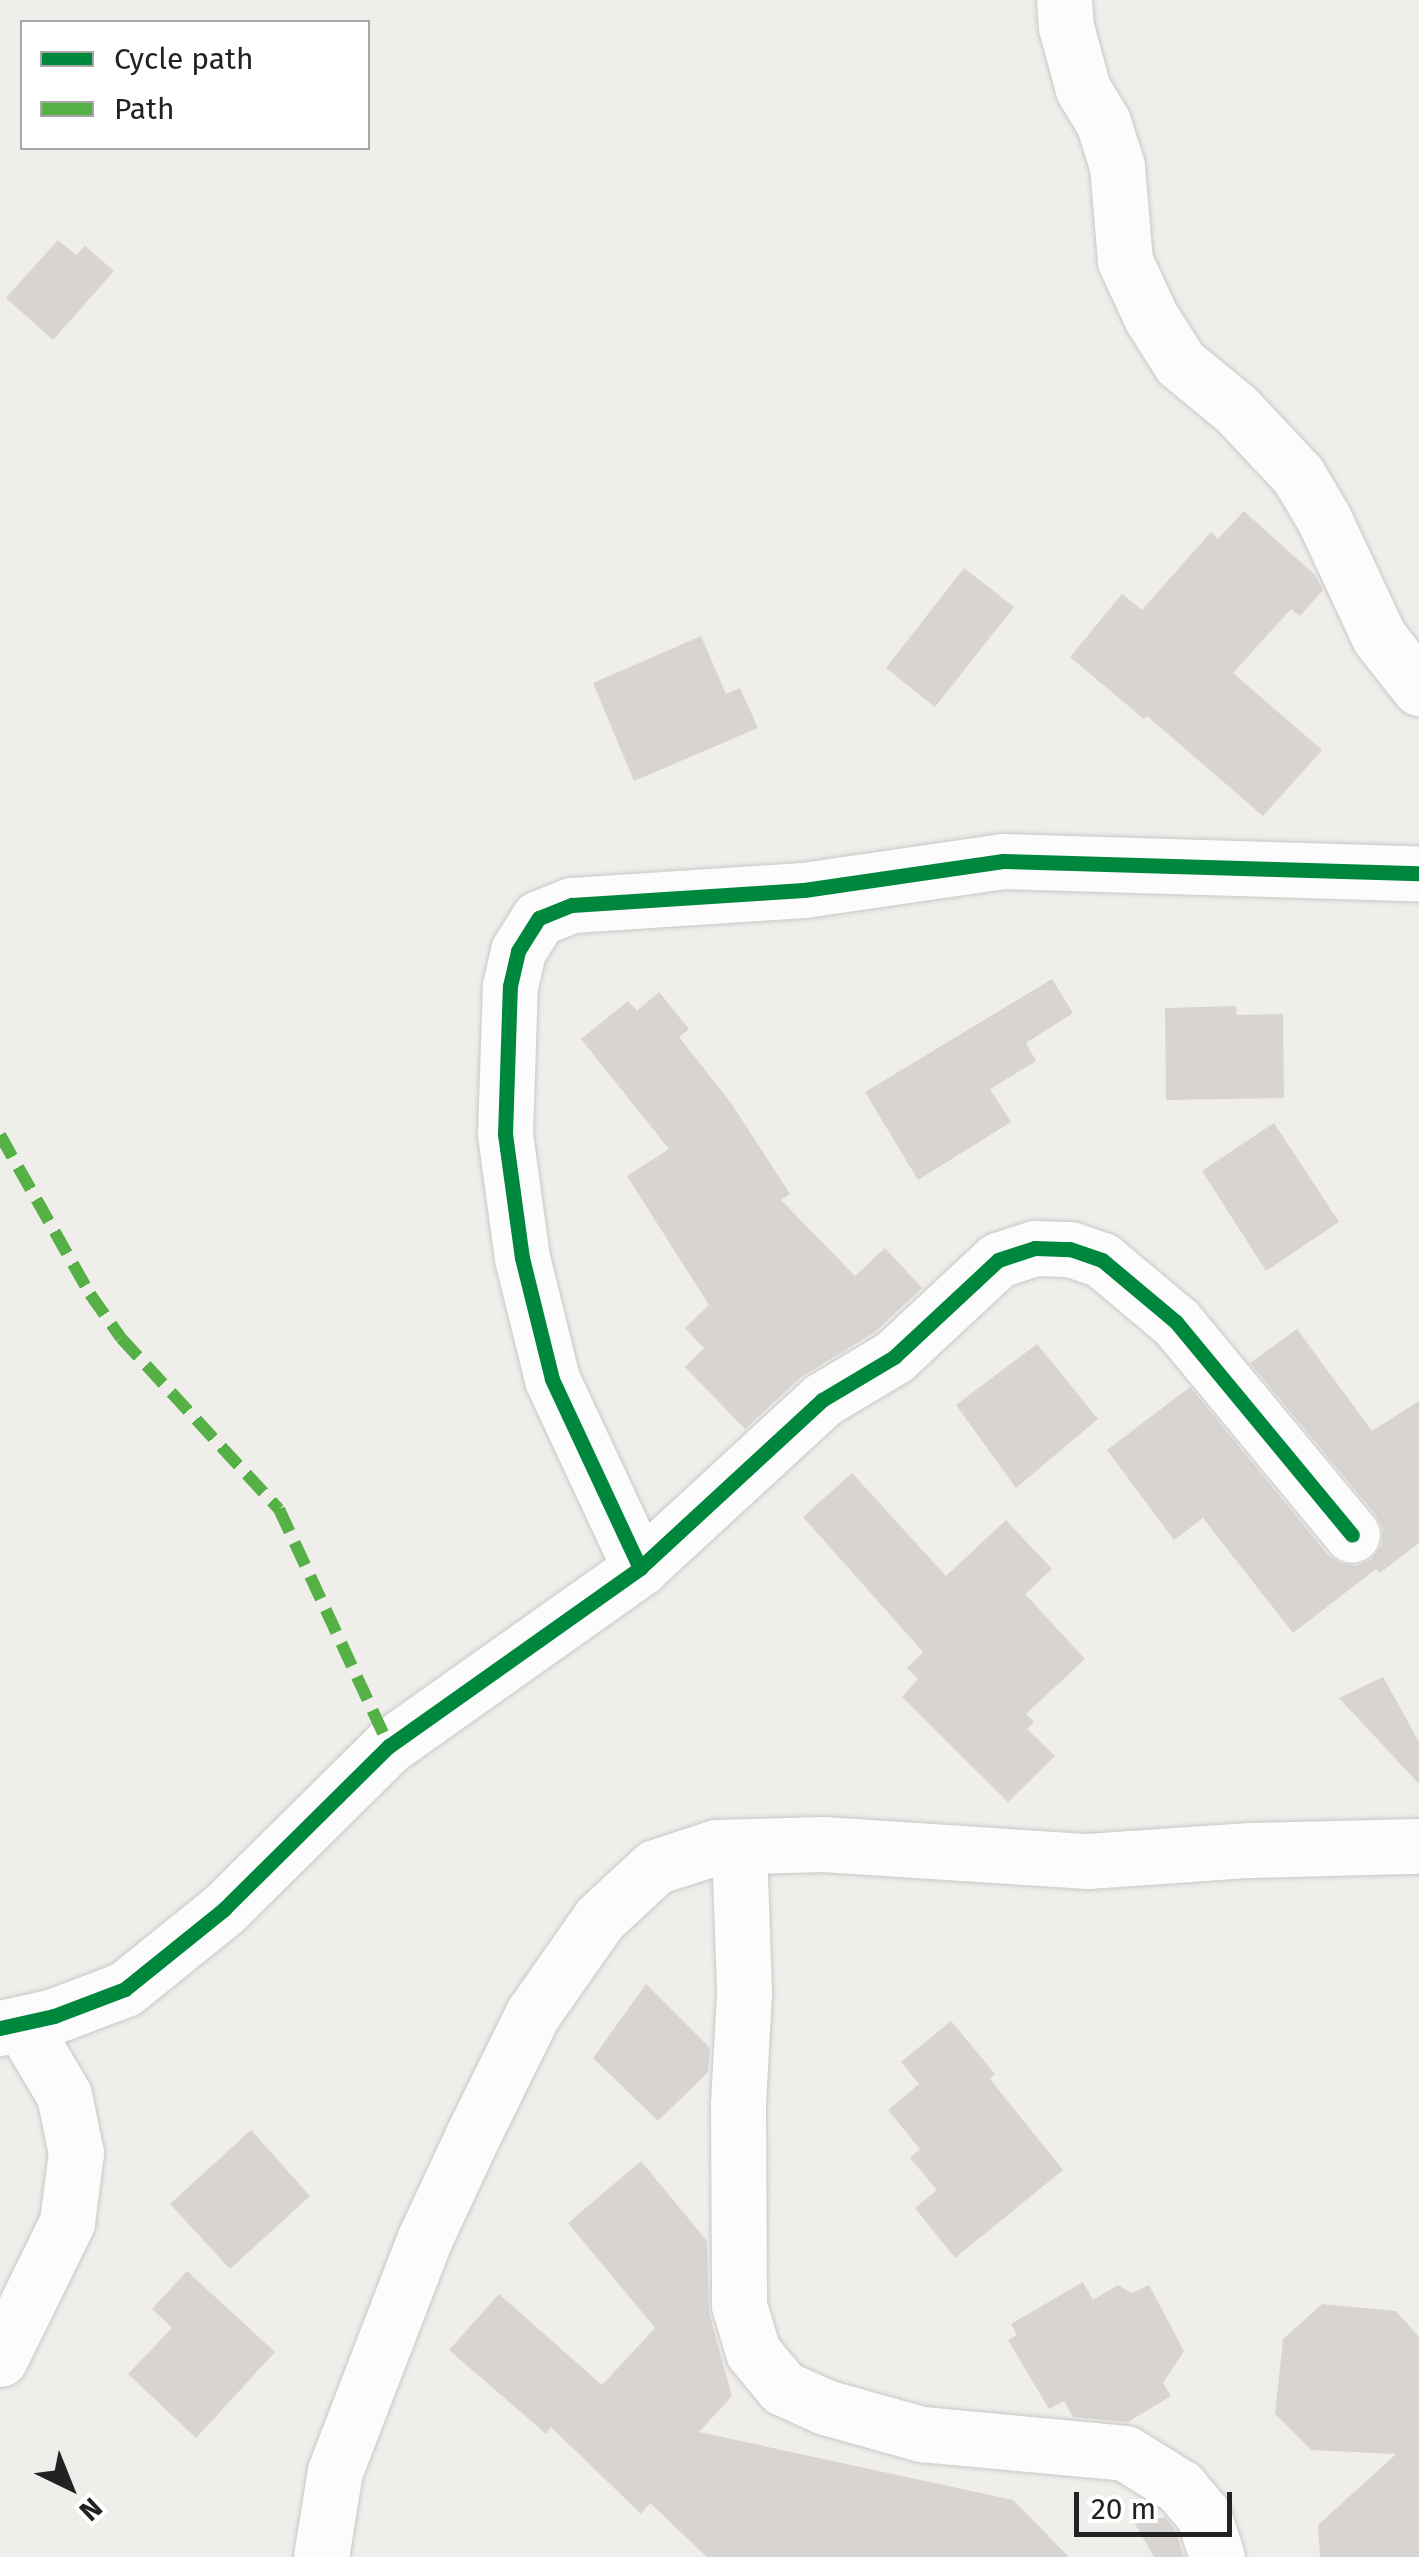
<!DOCTYPE html>
<html>
<head>
<meta charset="utf-8">
<style>
  body { margin:0 }
  #map { position:relative; width:1419px; height:2557px; overflow:hidden; background:#f0eeeb; font-family:"Fira Sans",sans-serif }
  div>[style] { position:absolute }
  .building>* { inset:0; background:#d7d4d2 }
  .roads { filter:drop-shadow(0 0 2px #c9c8c7) drop-shadow(0 0 2px #c9c8c7) }
  .minor>* { height:55px; margin:-27.5px; padding:0 27.5px; transform-origin:27.5px; border-radius:27.5px; background:#fdfcfc }
  .quiet>* { height:12px; margin-top:-6px; transform-origin:0; background:repeating-linear-gradient(90deg,#55b145 0 25px,transparent 0 37px) }
  .cycleway>* { height:15px; margin:-7.5px; padding:0 7.5px; transform-origin:7.5px; border-radius:7.5px; background:#00873e }
  span { translate:-50% -50%; white-space:nowrap; text-align:center; line-height:1.15; -webkit-text-stroke:10px #fff; paint-order:stroke }
  .legend { position:absolute; left:20px; top:20px; width:350px; height:130px; box-sizing:border-box; background:#fff; border:2px solid #a7a7a7; margin:0; padding:12px 18px; list-style:none; font-size:30px; color:#222 }
  .legend li { display:flex; align-items:center; gap:20px; height:50px }
  .legend b { width:50px; border:2px solid #a7a7a7 }
  .north { position:absolute; left:20px; top:2437px; width:100px; height:100px; -webkit-text-stroke:8px #fff; paint-order:stroke; rotate:137deg; font-size:28px; font-weight:700; line-height:40px; text-align:center; color:#222 }
  .north::after { content:''; display:block; margin:auto; width:35px; height:45px; background:#222; clip-path:polygon(50% 0,100% 100%,50% 72%,0 100%) }
  .scale { position:absolute; left:1074px; top:2492px; width:158px; height:45px; box-sizing:border-box; border:5px solid #222; border-top:0; padding-left:12px; font-size:30px; line-height:35px; white-space:nowrap; color:#222; -webkit-text-stroke:8px #fff; paint-order:stroke }
</style>
</head>
<body>
<div id="map">
  <div class="building">
    <i style="clip-path:polygon(58px 240px,76px 255px,85px 246px,114px 271px,53px 340px,6px 298px)"></i>
    <i style="clip-path:polygon(1244px 511px,1315px 575px,1323px 590px,1300px 616px,1291px 609px,1233px 673px,1322px 750px,1263px 816px,1147px 716px,1144px 719px,1070px 657px,1122px 594px,1142px 610px,1211px 532px,1218px 539px)"></i>
    <i style="clip-path:polygon(964px 568px,1014px 607px,935px 707px,886px 668px)"></i>
    <i style="clip-path:polygon(701px 636px,726px 694px,740px 688px,758px 728px,634px 781px,593px 683px)"></i>
    <i style="clip-path:polygon(1052px 979px,1073px 1013px,1026px 1043px,1036px 1061px,990px 1089px,1011px 1122px,918px 1180px,865px 1092px)"></i>
    <i style="clip-path:polygon(659px 992px,689px 1029px,679px 1037px,731px 1103px,790px 1194px,781px 1200px,855px 1276px,885px 1248px,922px 1288px,875px 1332px,801px 1377px,745px 1429px,685px 1367px,704px 1348px,685px 1328px,709px 1305px,627px 1176px,669px 1149px,581px 1039px,628px 1001px,637px 1011px)"></i>
    <i style="clip-path:polygon(1236px 1006px,1237px 1015px,1283px 1014px,1284px 1098px,1166px 1100px,1165px 1008px)"></i>
    <i style="clip-path:polygon(1274px 1123px,1339px 1222px,1266px 1271px,1202px 1171px)"></i>
    <i style="clip-path:polygon(1297px 1329px,1372px 1431px,1419px 1401px,1419px 1543px,1380px 1573px,1376px 1569px,1293px 1633px,1203px 1518px,1174px 1540px,1107px 1450px,1190px 1387px,1328px 1555px,1342px 1564px,1356px 1566px,1371px 1560px,1382px 1545px,1383px 1529px,1376px 1515px,1250px 1363px)"></i>
    <i style="clip-path:polygon(1037px 1344px,1098px 1419px,1016px 1488px,956px 1405px)"></i>
    <i style="clip-path:polygon(852px 1473px,946px 1576px,1006px 1520px,1052px 1569px,1025px 1594px,1085px 1659px,1026px 1714px,1034px 1722px,1027px 1729px,1055px 1756px,1008px 1802px,902px 1697px,918px 1679px,907px 1668px,923px 1652px,803px 1517px)"></i>
    <i style="clip-path:polygon(1383px 1677px,1419px 1742px,1419px 1784px,1339px 1698px)"></i>
    <i style="clip-path:polygon(646px 1984px,710px 2048px,708px 2072px,658px 2121px,593px 2058px)"></i>
    <i style="clip-path:polygon(951px 2021px,995px 2074px,990px 2079px,1063px 2170px,955px 2258px,915px 2208px,937px 2190px,910px 2158px,920px 2149px,888px 2110px,919px 2084px,901px 2062px)"></i>
    <i style="clip-path:polygon(251px 2130px,310px 2196px,230px 2269px,170px 2204px)"></i>
    <i style="clip-path:polygon(641px 2161px,707px 2241px,709px 2313px,732px 2396px,699px 2432px,1013px 2500px,1069px 2557px,707px 2557px,650px 2503px,641px 2514px,551px 2427px,546px 2434px,449px 2350px,499px 2294px,602px 2385px,655px 2328px,568px 2223px)"></i>
    <i style="clip-path:polygon(187px 2271px,275px 2352px,196px 2438px,128px 2374px,172px 2328px,152px 2309px)"></i>
    <i style="clip-path:polygon(1083px 2282px,1093px 2300px,1118px 2285px,1132px 2293px,1149px 2285px,1184px 2351px,1163px 2383px,1171px 2396px,1128px 2422px,1073px 2417px,1064px 2401px,1049px 2409px,1008px 2340px,1017px 2335px,1011px 2324px)"></i>
    <i style="clip-path:polygon(1322px 2304px,1396px 2311px,1419px 2337px,1419px 2557px,1320px 2557px,1318px 2525px,1396px 2454px,1311px 2450px,1275px 2414px,1283px 2339px)"></i>
    <i style="clip-path:polygon(1165px 2517px,1175px 2530px,1184px 2557px,1154px 2557px,1135px 2524px)"></i>
  </div>
  <div class="roads">
    <div class="minor">
      <i style="left:1064px;top:0;width:27px;rotate:86deg"></i>
      <i style="left:1066px;top:27px;width:64px;rotate:74.7deg"></i>
      <i style="left:1083px;top:89px;width:39px;rotate:59deg"></i>
      <i style="left:1103px;top:122px;width:46px;rotate:72.3deg"></i>
      <i style="left:1117px;top:166px;width:95px;rotate:85.2deg"></i>
      <i style="left:1125px;top:261px;width:62px;rotate:65.1deg"></i>
      <i style="left:1151px;top:317px;width:54px;rotate:57.8deg"></i>
      <i style="left:1180px;top:363px;width:72px;rotate:39.4deg"></i>
      <i style="left:1236px;top:409px;width:91px;rotate:46.8deg"></i>
      <i style="left:1298px;top:475px;width:51px;rotate:59.4deg"></i>
      <i style="left:1324px;top:519px;width:130px;rotate:65deg"></i>
      <i style="left:1379px;top:637px;width:65px;rotate:51.9deg"></i>
      <i style="left:640px;top:1568px;width:208px;rotate:-115deg"></i>
      <i style="left:552px;top:1379px;width:125px;rotate:-103.9deg"></i>
      <i style="left:522px;top:1258px;width:125px;rotate:-97.8deg"></i>
      <i style="left:505px;top:1134px;width:148px;rotate:-88.1deg"></i>
      <i style="left:510px;top:986px;width:36px;rotate:-77deg"></i>
      <i style="left:518px;top:951px;width:39px;rotate:-58deg"></i>
      <i style="left:539px;top:918px;width:35px;rotate:-22deg"></i>
      <i style="left:572px;top:905px;width:232px;rotate:-3.7deg"></i>
      <i style="left:804px;top:890px;width:201px;rotate:-8.3deg"></i>
      <i style="left:1003px;top:861px;width:416px;rotate:1.7deg"></i>
      <i style="left:739px;top:1847px;width:146px;rotate:88deg"></i>
      <i style="left:744px;top:1993px;width:112px;rotate:93.1deg"></i>
      <i style="left:738px;top:2105px;width:200px;rotate:89.7deg"></i>
      <i style="left:739px;top:2305px;width:49px;rotate:73.4deg"></i>
      <i style="left:753px;top:2352px;width:47px;rotate:50.2deg"></i>
      <i style="left:783px;top:2388px;width:46px;rotate:24.3deg"></i>
      <i style="left:825px;top:2407px;width:101px;rotate:15.6deg"></i>
      <i style="left:922px;top:2434px;width:204px;rotate:5.3deg"></i>
      <i style="left:1125px;top:2453px;width:65px;rotate:31.7deg"></i>
      <i style="left:1180px;top:2487px;width:35px;rotate:50deg"></i>
      <i style="left:1203px;top:2514px;width:45px;rotate:72deg"></i>
      <i style="left:0;top:2028px;width:55px;rotate:-12.5deg"></i>
      <i style="left:54px;top:2016px;width:76px;rotate:-20.8deg"></i>
      <i style="left:125px;top:1989px;width:127px;rotate:-38.9deg"></i>
      <i style="left:224px;top:1909px;width:232px;rotate:-44.7deg"></i>
      <i style="left:389px;top:1746px;width:308px;rotate:-35.3deg"></i>
      <i style="left:640px;top:1568px;width:248px;rotate:-42.7deg"></i>
      <i style="left:822px;top:1400px;width:84px;rotate:-30.8deg"></i>
      <i style="left:894px;top:1357px;width:142px;rotate:-43deg"></i>
      <i style="left:998px;top:1260px;width:39px;rotate:-18deg"></i>
      <i style="left:1035px;top:1248px;width:35px;rotate:2deg"></i>
      <i style="left:1070px;top:1249px;width:34px;rotate:19deg"></i>
      <i style="left:1102px;top:1260px;width:97px;rotate:40deg"></i>
      <i style="left:1176px;top:1322px;width:276px;rotate:50.4deg"></i>
      <i style="left:0;top:2359px;width:153px;rotate:-63.9deg"></i>
      <i style="left:67px;top:2222px;width:70px;rotate:-82.6deg"></i>
      <i style="left:76px;top:2153px;width:59px;rotate:-101.7deg"></i>
      <i style="left:64px;top:2095px;width:82px;rotate:-120.6deg"></i>
      <i style="left:321px;top:2557px;width:87px;rotate:-80.8deg"></i>
      <i style="left:335px;top:2471px;width:250px;rotate:-68.9deg"></i>
      <i style="left:425px;top:2238px;width:114px;rotate:-65deg"></i>
      <i style="left:473px;top:2135px;width:134px;rotate:-63.8deg"></i>
      <i style="left:532px;top:2015px;width:118px;rotate:-55deg"></i>
      <i style="left:600px;top:1918px;width:75px;rotate:-42.8deg"></i>
      <i style="left:655px;top:1867px;width:64px;rotate:-18.2deg"></i>
      <i style="left:716px;top:1847px;width:107px;rotate:-1.6deg"></i>
      <i style="left:823px;top:1844px;width:265px;rotate:3.7deg"></i>
      <i style="left:1087px;top:1861px;width:163px;rotate:-3.9deg"></i>
      <i style="left:1250px;top:1850px;width:169px;rotate:-1.4deg"></i>
    </div>
  </div>
  <div class="quiet">
    <i style="left:0;top:1135px;width:183px;rotate:60.5deg"></i>
    <i style="left:90px;top:1294px;width:54px;rotate:54.8deg"></i>
    <i style="left:121px;top:1338px;width:233px;rotate:47.3deg"></i>
    <i style="left:279px;top:1509px;width:261px;rotate:65.1deg"></i>
  </div>
  <div class="cycleway">
    <i style="left:640px;top:1568px;width:208px;rotate:-115deg"></i>
    <i style="left:552px;top:1379px;width:125px;rotate:-103.9deg"></i>
    <i style="left:522px;top:1258px;width:125px;rotate:-97.8deg"></i>
    <i style="left:505px;top:1134px;width:148px;rotate:-88.1deg"></i>
    <i style="left:510px;top:986px;width:36px;rotate:-77deg"></i>
    <i style="left:518px;top:951px;width:39px;rotate:-58deg"></i>
    <i style="left:539px;top:918px;width:35px;rotate:-22deg"></i>
    <i style="left:572px;top:905px;width:232px;rotate:-3.7deg"></i>
    <i style="left:804px;top:890px;width:201px;rotate:-8.3deg"></i>
    <i style="left:1003px;top:861px;width:416px;rotate:1.7deg"></i>
    <i style="left:0;top:2028px;width:55px;rotate:-12.5deg"></i>
    <i style="left:54px;top:2016px;width:76px;rotate:-20.8deg"></i>
    <i style="left:125px;top:1989px;width:127px;rotate:-38.9deg"></i>
    <i style="left:224px;top:1909px;width:232px;rotate:-44.7deg"></i>
    <i style="left:389px;top:1746px;width:308px;rotate:-35.3deg"></i>
    <i style="left:640px;top:1568px;width:248px;rotate:-42.7deg"></i>
    <i style="left:822px;top:1400px;width:84px;rotate:-30.8deg"></i>
    <i style="left:894px;top:1357px;width:142px;rotate:-43deg"></i>
    <i style="left:998px;top:1260px;width:39px;rotate:-18deg"></i>
    <i style="left:1035px;top:1248px;width:35px;rotate:2deg"></i>
    <i style="left:1070px;top:1249px;width:34px;rotate:19deg"></i>
    <i style="left:1102px;top:1260px;width:97px;rotate:40deg"></i>
    <i style="left:1176px;top:1322px;width:276px;rotate:50.4deg"></i>
  </div>
  <ul class="legend">
  <li><b style="height:12px;background:#00873e"></b>Cycle path</li>
  <li><b style="height:12px;background:#55b145"></b>Path</li>
  </ul>
  <div class="north">N</div>
  <div class="scale">20 m</div>
</div>
</body>
</html>
